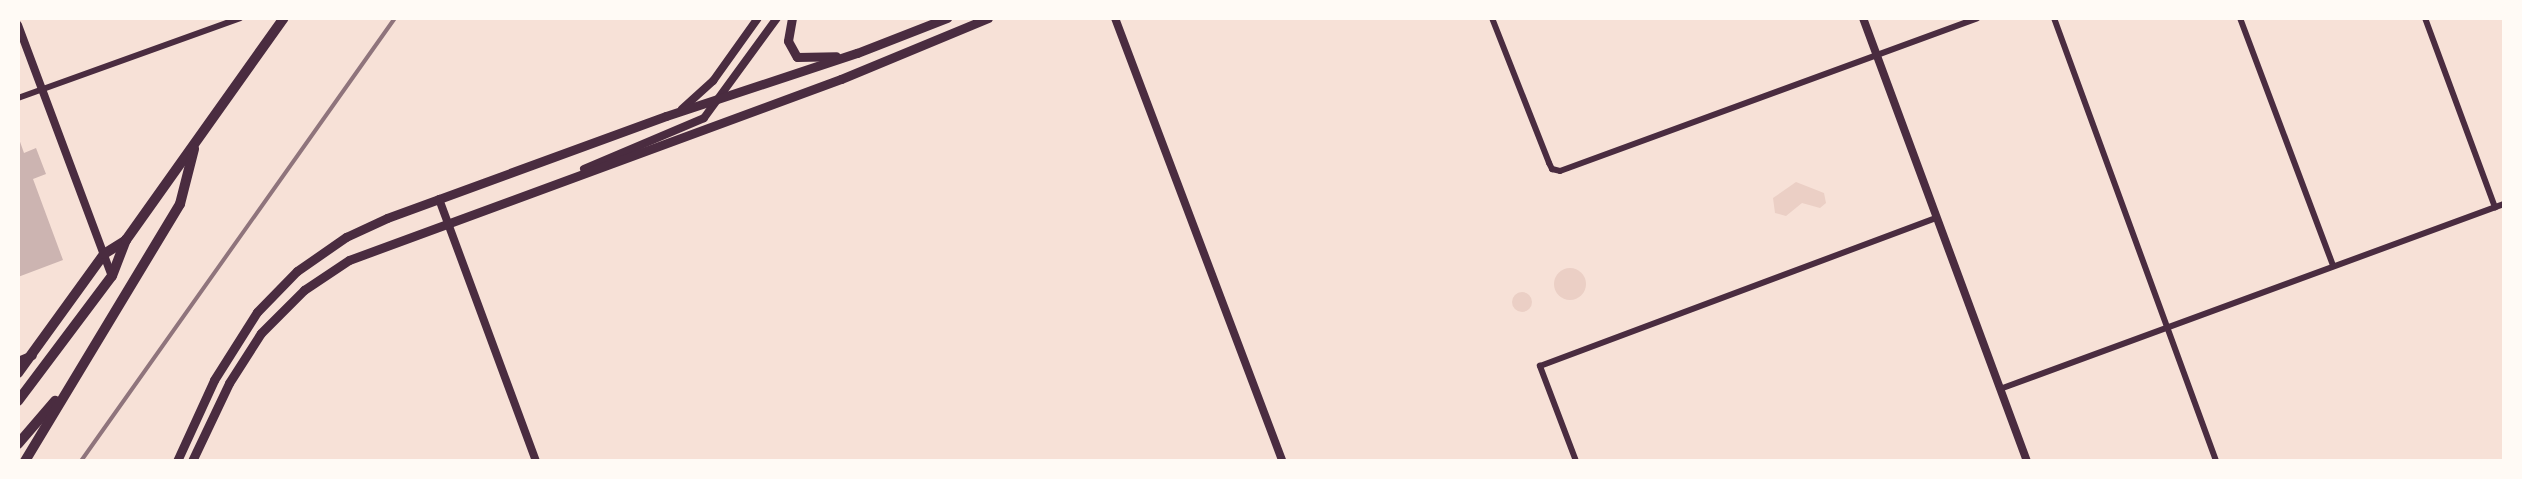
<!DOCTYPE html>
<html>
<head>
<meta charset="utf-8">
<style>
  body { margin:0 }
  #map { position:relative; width:2522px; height:479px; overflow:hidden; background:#f7e1d7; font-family:"Libre Baskerville",serif }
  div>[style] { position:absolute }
  .green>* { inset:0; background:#ebcfc5 }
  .round { border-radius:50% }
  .building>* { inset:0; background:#ccb4b1 }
  .minor>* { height:6px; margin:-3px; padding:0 3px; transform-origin:3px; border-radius:3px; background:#4a2c40 }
  .tertiary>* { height:8px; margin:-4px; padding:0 4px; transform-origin:4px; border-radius:4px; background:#4a2c40 }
  .secondary>* { height:9px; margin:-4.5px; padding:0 4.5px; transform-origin:4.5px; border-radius:4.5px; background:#4a2c40 }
  .primary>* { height:10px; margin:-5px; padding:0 5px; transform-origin:5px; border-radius:5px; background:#4a2c40 }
  .rail>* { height:4px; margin:-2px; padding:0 2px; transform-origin:2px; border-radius:2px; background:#8f747c }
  span { translate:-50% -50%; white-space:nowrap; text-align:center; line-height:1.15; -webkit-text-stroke:4.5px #fffaf5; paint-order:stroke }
  .frame { position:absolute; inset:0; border:20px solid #fffaf5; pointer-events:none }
</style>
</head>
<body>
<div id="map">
  <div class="green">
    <i style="clip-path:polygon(1796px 182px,1824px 193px,1826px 203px,1820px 208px,1802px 203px,1786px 216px,1775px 213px,1773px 198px)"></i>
    <i class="round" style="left:1554px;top:268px;width:32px;height:32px"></i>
    <i class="round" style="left:1512px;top:292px;width:20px;height:20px"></i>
  </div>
  <div class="building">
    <i style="clip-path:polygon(18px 136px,24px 153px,36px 148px,46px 174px,33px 179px,63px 260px,18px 277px)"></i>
  </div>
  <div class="minor">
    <i style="left:1492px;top:18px;width:156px;rotate:68.5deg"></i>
    <i style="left:1549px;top:163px;width:7px;rotate:63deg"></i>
    <i style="left:1552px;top:169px;width:8px;rotate:14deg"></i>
    <i style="left:1560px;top:171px;width:444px;rotate:-20.1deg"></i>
    <i style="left:2054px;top:18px;width:472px;rotate:69.9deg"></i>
    <i style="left:2240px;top:18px;width:265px;rotate:69.4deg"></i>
    <i style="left:2425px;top:18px;width:202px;rotate:69.7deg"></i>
    <i style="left:18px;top:98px;width:236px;rotate:-19.8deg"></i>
    <i style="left:2000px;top:389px;width:537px;rotate:-20.16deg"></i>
    <i style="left:1576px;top:461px;width:102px;rotate:-110.8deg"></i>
    <i style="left:1540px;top:366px;width:423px;rotate:-20.5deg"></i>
  </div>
  <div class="tertiary">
    <i style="left:1115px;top:18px;width:473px;rotate:69.3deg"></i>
    <i style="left:1863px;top:18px;width:472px;rotate:69.7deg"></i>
    <i style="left:18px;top:25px;width:268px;rotate:69.5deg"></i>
    <i style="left:682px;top:109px;width:42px;rotate:-42.1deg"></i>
    <i style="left:713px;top:81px;width:77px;rotate:-54.5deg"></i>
    <i style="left:584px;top:169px;width:130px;rotate:-23deg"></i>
    <i style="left:704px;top:118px;width:124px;rotate:-53.9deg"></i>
    <i style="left:439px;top:199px;width:279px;rotate:69.7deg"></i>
  </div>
  <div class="secondary">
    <i style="left:792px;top:18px;width:23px;rotate:100deg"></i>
    <i style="left:788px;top:41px;width:18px;rotate:61deg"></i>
    <i style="left:797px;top:57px;width:39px;rotate:-1deg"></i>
    <i style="left:18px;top:361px;width:15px;rotate:-23deg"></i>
    <i style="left:177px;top:461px;width:89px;rotate:-65.4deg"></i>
    <i style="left:214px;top:380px;width:80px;rotate:-57.7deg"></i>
    <i style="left:257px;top:312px;width:57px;rotate:-45.7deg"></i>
    <i style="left:297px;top:271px;width:60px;rotate:-34.8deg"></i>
    <i style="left:346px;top:237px;width:45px;rotate:-24.9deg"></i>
    <i style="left:387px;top:218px;width:297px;rotate:-20.1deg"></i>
    <i style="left:666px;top:116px;width:201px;rotate:-18.3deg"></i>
    <i style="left:857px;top:53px;width:97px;rotate:-21.3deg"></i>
    <i style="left:192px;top:461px;width:86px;rotate:-64.6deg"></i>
    <i style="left:229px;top:383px;width:59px;rotate:-57.4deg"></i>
    <i style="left:261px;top:333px;width:61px;rotate:-45deg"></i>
    <i style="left:304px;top:290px;width:54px;rotate:-33.7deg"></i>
    <i style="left:349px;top:260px;width:524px;rotate:-20.2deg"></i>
    <i style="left:841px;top:79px;width:159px;rotate:-22.5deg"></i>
  </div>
  <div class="primary">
    <i style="left:18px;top:373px;width:147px;rotate:-54.1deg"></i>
    <i style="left:104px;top:254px;width:26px;rotate:-32deg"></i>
    <i style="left:18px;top:401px;width:156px;rotate:-53.1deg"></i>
    <i style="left:112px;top:276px;width:39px;rotate:-69deg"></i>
    <i style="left:126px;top:240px;width:272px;rotate:-54.6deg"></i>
    <i style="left:18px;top:444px;width:57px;rotate:-49.3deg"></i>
    <i style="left:25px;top:461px;width:300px;rotate:-58.9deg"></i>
    <i style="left:180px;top:204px;width:57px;rotate:-75.7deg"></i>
  </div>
  <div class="rail">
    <i style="left:81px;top:461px;width:543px;rotate:-54.67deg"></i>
  </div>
  <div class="frame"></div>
</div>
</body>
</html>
